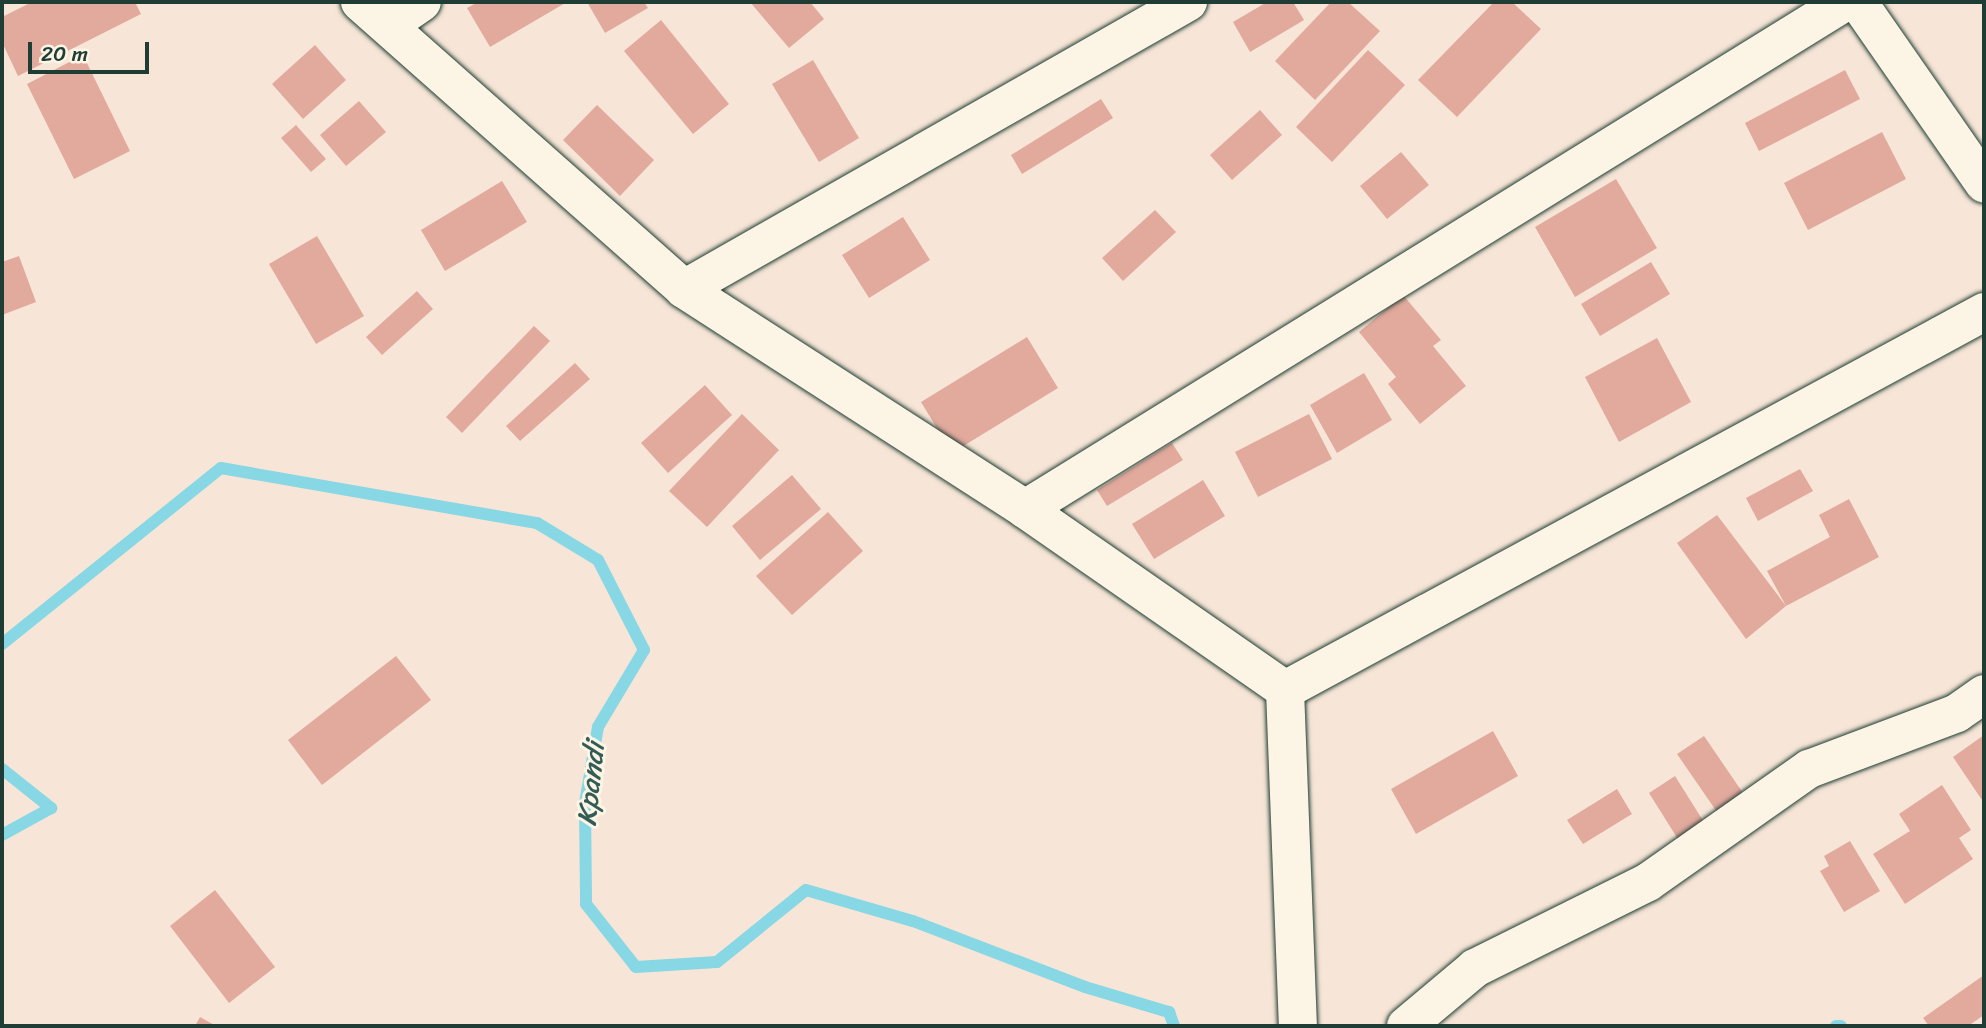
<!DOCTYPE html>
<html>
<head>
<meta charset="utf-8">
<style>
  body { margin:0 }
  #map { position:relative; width:1986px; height:1028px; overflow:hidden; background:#f7e6d7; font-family:Sriracha,sans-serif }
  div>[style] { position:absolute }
  .stream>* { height:12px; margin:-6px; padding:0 6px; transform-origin:6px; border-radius:6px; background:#87d7e4 }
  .building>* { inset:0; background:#e2a99d }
  .roads { filter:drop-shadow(0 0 2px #1f3d34) drop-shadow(0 0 2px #1f3d34) }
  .street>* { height:38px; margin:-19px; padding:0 19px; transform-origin:19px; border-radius:19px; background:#fcf5e5 }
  span { translate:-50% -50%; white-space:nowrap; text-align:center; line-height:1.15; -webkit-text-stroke:6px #fcf5e5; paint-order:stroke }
  .water-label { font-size:28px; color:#345c57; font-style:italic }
  .frame { position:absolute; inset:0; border:4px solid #1f3d34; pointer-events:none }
  .scale { position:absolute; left:28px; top:42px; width:121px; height:32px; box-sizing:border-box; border:4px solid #1f3d34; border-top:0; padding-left:9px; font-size:21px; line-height:24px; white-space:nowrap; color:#1f3d34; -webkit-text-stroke:5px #fcf5e5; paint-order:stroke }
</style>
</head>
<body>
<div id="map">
  <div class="stream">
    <i style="left:2px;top:644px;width:281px;rotate:-38.8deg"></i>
    <i style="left:221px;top:468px;width:321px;rotate:9.9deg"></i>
    <i style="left:537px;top:523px;width:71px;rotate:31.2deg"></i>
    <i style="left:598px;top:560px;width:101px;rotate:62.9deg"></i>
    <i style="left:644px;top:650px;width:90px;rotate:120.9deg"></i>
    <i style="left:598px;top:727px;width:77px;rotate:99.7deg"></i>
    <i style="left:585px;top:803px;width:101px;rotate:89.4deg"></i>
    <i style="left:586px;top:904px;width:80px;rotate:51.6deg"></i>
    <i style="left:636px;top:967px;width:81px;rotate:-3.5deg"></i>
    <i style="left:717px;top:962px;width:114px;rotate:-39deg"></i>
    <i style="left:806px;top:890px;width:111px;rotate:16.2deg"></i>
    <i style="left:913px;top:921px;width:184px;rotate:21deg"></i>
    <i style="left:1085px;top:987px;width:88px;rotate:16.6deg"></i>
    <i style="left:1169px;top:1012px;width:15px;rotate:70deg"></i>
    <i style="left:2px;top:769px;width:63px;rotate:38.5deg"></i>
    <i style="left:51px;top:808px;width:56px;rotate:151.1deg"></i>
    <i style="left:1836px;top:1026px;width:5px"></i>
  </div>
  <div class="building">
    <i style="clip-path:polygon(32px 2px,135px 2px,141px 14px,18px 76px,2px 42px,2px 17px)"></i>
    <i style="clip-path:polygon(478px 2px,567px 2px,490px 47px,467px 8px)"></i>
    <i style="clip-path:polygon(587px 2px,644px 2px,648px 8px,605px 33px)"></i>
    <i style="clip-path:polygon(750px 2px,810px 2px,824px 19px,789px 48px)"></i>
    <i style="clip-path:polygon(1267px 2px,1293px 2px,1304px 20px,1250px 52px,1233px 22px)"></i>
    <i style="clip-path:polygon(1331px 2px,1348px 2px,1380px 31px,1315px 100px,1275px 61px)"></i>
    <i style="clip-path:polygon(1494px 2px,1512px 2px,1541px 29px,1457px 117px,1418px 80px)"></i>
    <i style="clip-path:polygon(661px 20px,729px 104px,693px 134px,624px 51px)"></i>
    <i style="clip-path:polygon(315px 45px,346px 80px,303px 119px,272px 84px)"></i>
    <i style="clip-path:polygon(1368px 50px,1405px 85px,1332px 162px,1296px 127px)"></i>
    <i style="clip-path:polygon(83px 55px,130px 151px,74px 179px,27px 84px)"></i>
    <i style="clip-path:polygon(813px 60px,859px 138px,819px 162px,772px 84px)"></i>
    <i style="clip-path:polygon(1845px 70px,1860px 99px,1759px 151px,1745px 123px)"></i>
    <i style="clip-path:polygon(1101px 99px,1113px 118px,1022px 174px,1011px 155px)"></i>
    <i style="clip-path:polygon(359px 101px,386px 132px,346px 166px,320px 135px)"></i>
    <i style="clip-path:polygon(597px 105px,654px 160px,620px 196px,563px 140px)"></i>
    <i style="clip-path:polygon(1260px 110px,1282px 135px,1232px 180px,1210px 155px)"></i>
    <i style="clip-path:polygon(296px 125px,326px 159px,311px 172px,281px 138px)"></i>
    <i style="clip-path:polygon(1882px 132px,1906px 179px,1808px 230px,1784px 183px)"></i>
    <i style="clip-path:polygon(1401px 152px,1429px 185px,1387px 219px,1360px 186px)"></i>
    <i style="clip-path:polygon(1616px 179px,1657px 248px,1575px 297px,1535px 227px)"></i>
    <i style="clip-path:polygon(502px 181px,527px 222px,445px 271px,421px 230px)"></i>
    <i style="clip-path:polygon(1155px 210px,1176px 232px,1123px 281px,1102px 258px)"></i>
    <i style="clip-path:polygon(903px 217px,930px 260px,869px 298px,842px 255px)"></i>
    <i style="clip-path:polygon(317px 236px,364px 316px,316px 344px,269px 264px)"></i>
    <i style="clip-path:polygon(19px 256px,36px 302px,2px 315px,2px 262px)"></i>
    <i style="clip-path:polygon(1651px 262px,1670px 294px,1600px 336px,1581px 304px)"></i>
    <i style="clip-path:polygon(417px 291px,433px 309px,382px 355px,366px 337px)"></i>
    <i style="clip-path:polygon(1403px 295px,1441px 340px,1433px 346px,1466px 386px,1420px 424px,1388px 384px,1396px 377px,1359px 332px)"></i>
    <i style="clip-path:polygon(534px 326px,550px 341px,462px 433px,446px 417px)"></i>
    <i style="clip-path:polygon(1027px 337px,1058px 388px,952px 453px,921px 402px)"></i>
    <i style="clip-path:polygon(1657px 338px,1691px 402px,1619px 442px,1585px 377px)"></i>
    <i style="clip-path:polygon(575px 363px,590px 379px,520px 441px,506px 426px)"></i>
    <i style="clip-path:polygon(1364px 373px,1392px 420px,1337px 453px,1310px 405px)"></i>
    <i style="clip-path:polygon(705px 385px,732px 415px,668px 473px,641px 443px)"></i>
    <i style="clip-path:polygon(742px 414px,779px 450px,707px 527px,669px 491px)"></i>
    <i style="clip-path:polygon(1309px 414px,1332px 459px,1258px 497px,1235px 452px)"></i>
    <i style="clip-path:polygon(1172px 443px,1183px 460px,1107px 506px,1097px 490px)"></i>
    <i style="clip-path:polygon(1800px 469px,1813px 491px,1758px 521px,1746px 498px)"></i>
    <i style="clip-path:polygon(792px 475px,821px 509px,760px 560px,732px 526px)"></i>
    <i style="clip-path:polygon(1203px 480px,1225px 516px,1154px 559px,1132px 524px)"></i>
    <i style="clip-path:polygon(1849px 499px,1879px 557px,1786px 606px,1767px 571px,1830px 537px,1819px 515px)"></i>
    <i style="clip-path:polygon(828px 512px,863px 551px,792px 615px,756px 576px)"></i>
    <i style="clip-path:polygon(1717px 515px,1786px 606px,1746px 639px,1677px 543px)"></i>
    <i style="clip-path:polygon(396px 656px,431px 700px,322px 785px,288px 740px)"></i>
    <i style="clip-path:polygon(1493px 731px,1518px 776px,1416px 834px,1391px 789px)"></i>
    <i style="clip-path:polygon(1984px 735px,1984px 803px,1953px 757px)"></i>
    <i style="clip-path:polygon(1704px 736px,1743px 793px,1717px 812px,1677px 754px)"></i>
    <i style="clip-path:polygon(1675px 776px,1707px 827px,1681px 844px,1649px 793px)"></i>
    <i style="clip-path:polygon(1942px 785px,1971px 830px,1959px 838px,1973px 859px,1905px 904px,1873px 854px,1910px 831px,1899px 814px)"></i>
    <i style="clip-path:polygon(1617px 789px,1632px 814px,1583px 844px,1567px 820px)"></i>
    <i style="clip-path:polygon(1850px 841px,1880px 891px,1844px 912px,1820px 871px,1829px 866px,1824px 856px)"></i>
    <i style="clip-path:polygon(215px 890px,275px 967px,229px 1003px,170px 926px)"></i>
    <i style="clip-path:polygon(1984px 975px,1984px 1015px,1968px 1026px,1929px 1026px,1923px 1018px)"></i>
    <i style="clip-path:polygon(200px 1017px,216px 1026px,195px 1026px)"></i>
  </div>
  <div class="roads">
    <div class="street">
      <i style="left:360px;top:2px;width:433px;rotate:41.5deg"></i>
      <i style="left:684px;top:289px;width:406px;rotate:32.8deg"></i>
      <i style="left:1025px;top:509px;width:317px;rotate:34.8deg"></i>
      <i style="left:1858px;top:2px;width:221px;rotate:55.2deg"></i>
      <i style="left:389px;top:25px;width:40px;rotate:-34.9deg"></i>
      <i style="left:684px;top:289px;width:580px;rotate:-29.66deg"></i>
      <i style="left:1025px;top:509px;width:964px;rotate:-31.73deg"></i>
      <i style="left:1285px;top:690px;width:795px;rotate:-28.4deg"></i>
      <i style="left:1285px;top:690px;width:336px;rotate:87.8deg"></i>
      <i style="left:1406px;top:1026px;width:90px;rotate:-40deg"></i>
      <i style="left:1475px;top:968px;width:193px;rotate:-26.4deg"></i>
      <i style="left:1648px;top:882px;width:197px;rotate:-35.1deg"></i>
      <i style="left:1809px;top:769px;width:158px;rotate:-20.7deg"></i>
      <i style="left:1957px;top:713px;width:33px;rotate:-35deg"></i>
    </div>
  </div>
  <div class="water-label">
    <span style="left:591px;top:784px;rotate:-84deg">Kpandi</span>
  </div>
  <div class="frame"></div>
  <div class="scale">20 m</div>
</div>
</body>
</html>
